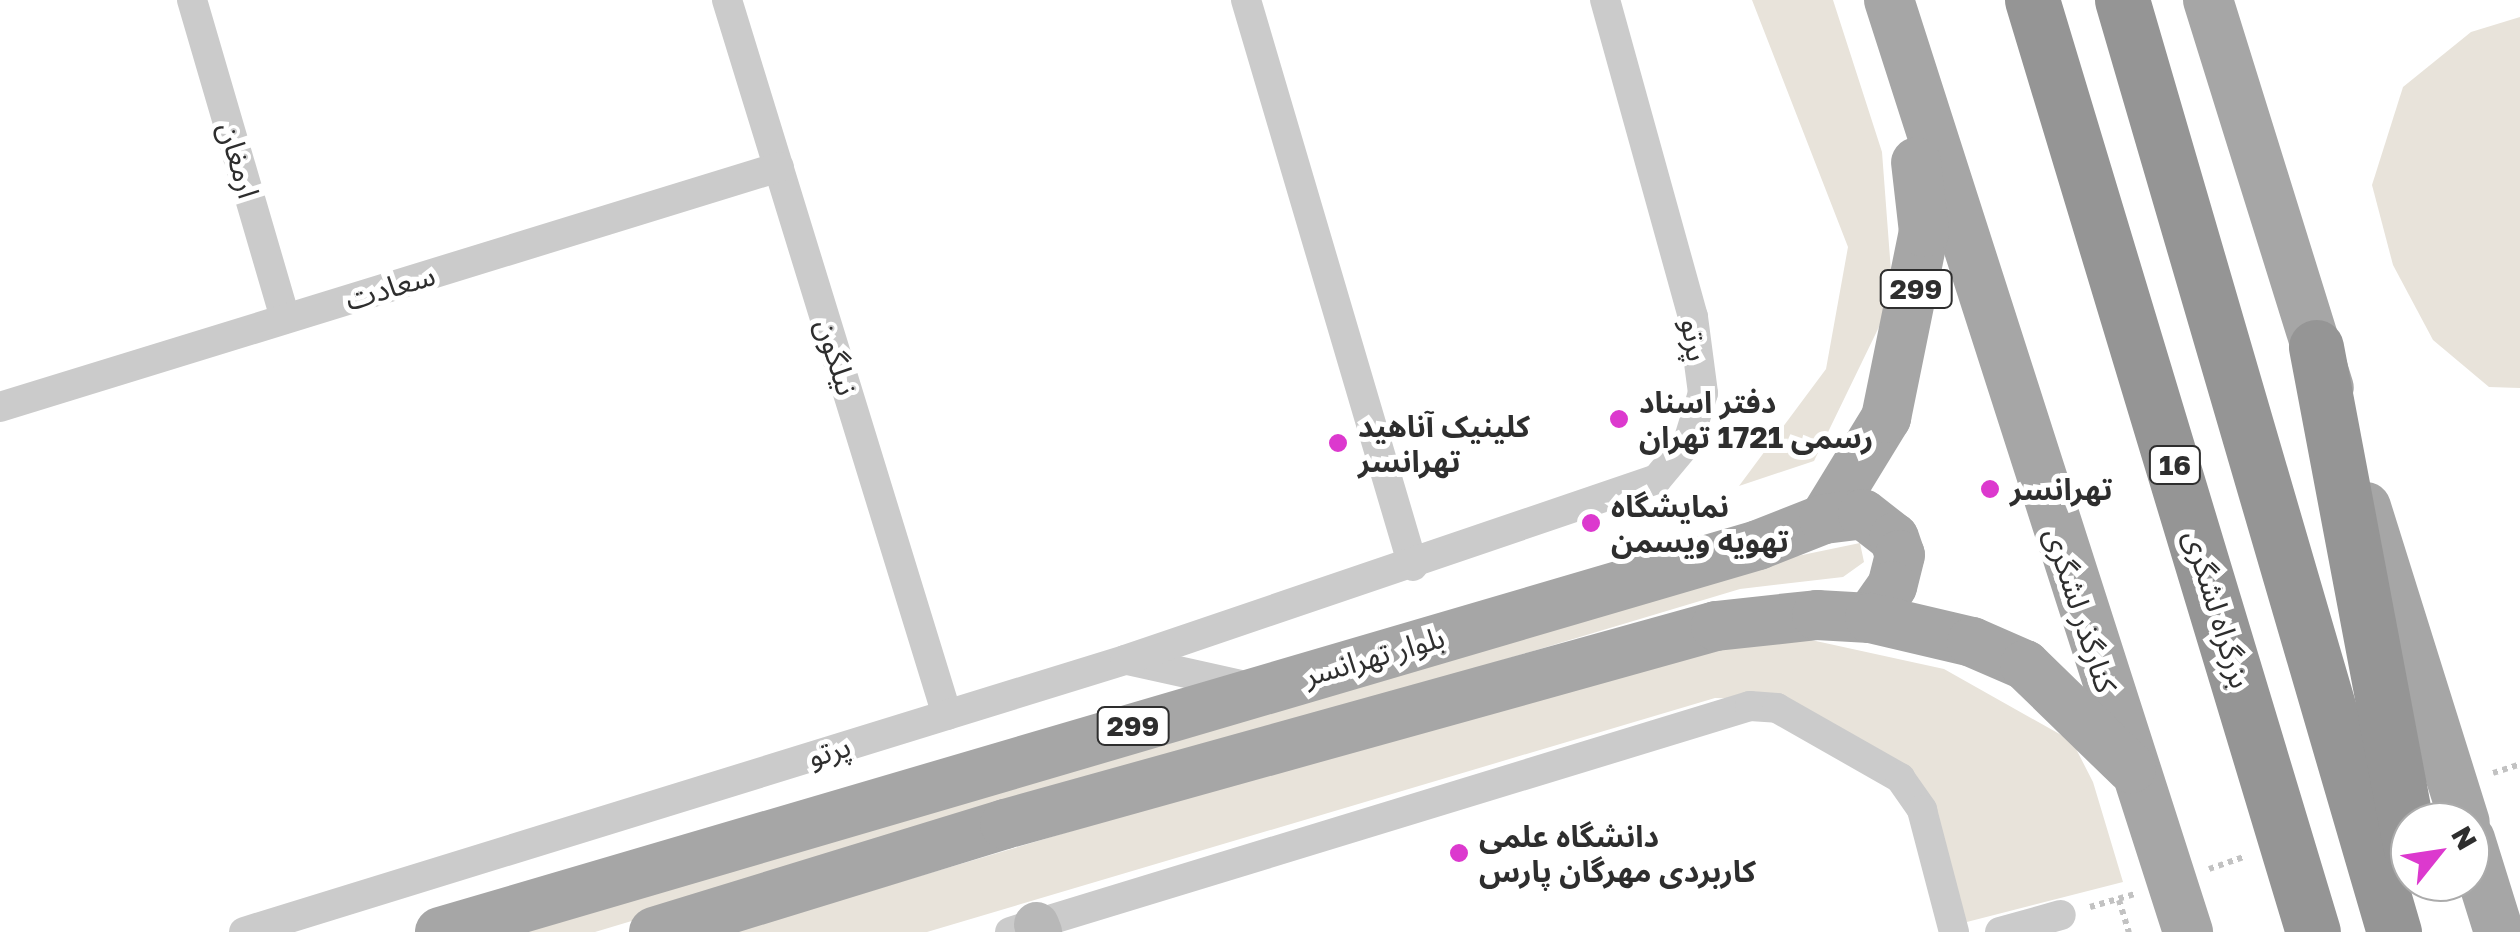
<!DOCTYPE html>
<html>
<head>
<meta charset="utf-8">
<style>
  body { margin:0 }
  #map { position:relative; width:2520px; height:932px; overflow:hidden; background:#fff; font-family:"Golos Text","Noto Sans Arabic",sans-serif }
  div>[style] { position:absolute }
  .green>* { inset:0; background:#e8e3da }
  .path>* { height:6px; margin-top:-3px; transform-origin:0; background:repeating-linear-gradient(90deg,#c2c2c2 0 5px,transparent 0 10px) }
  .street>* { height:30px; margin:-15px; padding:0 15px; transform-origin:15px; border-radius:15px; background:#cbcbcb }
  .secondary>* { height:45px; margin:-22.5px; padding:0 22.5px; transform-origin:22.5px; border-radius:22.5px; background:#b8b8b8 }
  .primary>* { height:50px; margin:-25px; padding:0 25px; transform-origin:25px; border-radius:25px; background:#a6a6a6 }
  .highway>* { height:55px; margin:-27.5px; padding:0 27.5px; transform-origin:27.5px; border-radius:27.5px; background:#959595 }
  .dots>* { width:28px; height:28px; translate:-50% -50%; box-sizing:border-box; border:5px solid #fff; border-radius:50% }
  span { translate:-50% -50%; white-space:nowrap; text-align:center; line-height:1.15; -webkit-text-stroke:10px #fff; paint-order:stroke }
  .shield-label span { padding:2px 8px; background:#fff; border:2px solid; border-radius:8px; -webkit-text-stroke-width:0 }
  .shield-label { font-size:28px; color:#2e2e2e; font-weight:700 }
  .street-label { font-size:30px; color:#2e2e2e }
  .poi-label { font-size:30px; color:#2e2e2e; font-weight:700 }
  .left { translate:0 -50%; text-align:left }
  .north { position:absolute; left:2390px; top:802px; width:100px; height:100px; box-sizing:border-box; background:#fff; border:2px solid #ababab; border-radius:50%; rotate:60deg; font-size:28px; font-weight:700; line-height:40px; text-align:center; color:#2e2e2e }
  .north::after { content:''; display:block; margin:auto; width:35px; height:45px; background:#dc39ce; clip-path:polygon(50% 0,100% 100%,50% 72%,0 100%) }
</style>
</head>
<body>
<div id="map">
  <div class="green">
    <i style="clip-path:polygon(1752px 0,1833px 0,1882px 152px,1893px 298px,1814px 461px,1739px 486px,1826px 369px,1848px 247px)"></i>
    <i style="clip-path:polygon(2520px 17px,2520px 388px,2489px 387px,2433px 340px,2393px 265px,2372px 185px,2403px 87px,2471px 32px)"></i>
    <i style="clip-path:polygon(1860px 543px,1864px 562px,1843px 577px,1740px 589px,595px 932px,522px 932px,1734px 569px)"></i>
    <i style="clip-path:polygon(1756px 628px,1944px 669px,2072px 741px,2093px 782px,2123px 882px,1959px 924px,1926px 803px,1788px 700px,1715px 698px,927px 932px,731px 932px)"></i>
  </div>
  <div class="path">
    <i style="left:2493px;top:773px;width:28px;rotate:-18deg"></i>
    <i style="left:2209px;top:869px;width:37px;rotate:-19deg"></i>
    <i style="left:2119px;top:900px;width:34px;rotate:73deg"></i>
    <i style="left:2090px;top:907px;width:47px;rotate:-16.1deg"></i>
  </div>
  <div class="street">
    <i style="left:192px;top:0;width:332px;rotate:73.7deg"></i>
    <i style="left:727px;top:0;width:748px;rotate:72.9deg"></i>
    <i style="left:1246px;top:0;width:590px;rotate:73.56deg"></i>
    <i style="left:0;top:407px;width:815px;rotate:-17.12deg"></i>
    <i style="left:1128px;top:660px;width:129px;rotate:12.5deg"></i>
    <i style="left:244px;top:932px;width:922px;rotate:-17.16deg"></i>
    <i style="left:1125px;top:660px;width:562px;rotate:-18.79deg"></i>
    <i style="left:1657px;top:479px;width:48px;rotate:-50deg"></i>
    <i style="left:1688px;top:442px;width:51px;rotate:-73deg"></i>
    <i style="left:1703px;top:393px;width:77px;rotate:-97.5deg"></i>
    <i style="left:1693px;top:317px;width:329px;rotate:-105.5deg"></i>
    <i style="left:1010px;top:932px;width:774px;rotate:-16.98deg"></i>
    <i style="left:1750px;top:706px;width:27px;rotate:4deg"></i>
    <i style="left:1777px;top:708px;width:142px;rotate:29.6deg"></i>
    <i style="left:1900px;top:778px;width:39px;rotate:55deg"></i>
    <i style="left:1922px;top:810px;width:126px;rotate:75.3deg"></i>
    <i style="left:2000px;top:932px;width:63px;rotate:-15.6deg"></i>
  </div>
  <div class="secondary">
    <i style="left:1036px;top:924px;width:9px;rotate:69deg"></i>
  </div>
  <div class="primary">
    <i style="left:1889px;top:0;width:979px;rotate:72.21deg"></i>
    <i style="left:2208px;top:0;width:406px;rotate:72.7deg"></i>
    <i style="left:2366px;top:507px;width:330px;rotate:72.6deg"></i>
    <i style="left:1824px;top:519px;width:119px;rotate:-58.5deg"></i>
    <i style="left:1886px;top:418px;width:190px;rotate:-78.5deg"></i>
    <i style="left:1924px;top:232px;width:70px;rotate:-96.5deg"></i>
    <i style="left:2470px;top:839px;width:97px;rotate:72.7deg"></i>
    <i style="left:440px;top:932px;width:1374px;rotate:-16.36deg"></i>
    <i style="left:1758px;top:545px;width:71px;rotate:-21.5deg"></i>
    <i style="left:1824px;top:519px;width:39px;rotate:-7deg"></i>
    <i style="left:1863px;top:514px;width:39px;rotate:38deg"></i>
    <i style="left:1894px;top:538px;width:18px;rotate:71deg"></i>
    <i style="left:1900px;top:555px;width:32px;rotate:104deg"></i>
    <i style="left:1892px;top:586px;width:39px;rotate:125deg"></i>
    <i style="left:654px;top:932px;width:367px;rotate:-17.1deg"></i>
    <i style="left:1005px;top:824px;width:738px;rotate:-15.56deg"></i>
    <i style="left:1716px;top:626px;width:102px;rotate:-6.2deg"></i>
    <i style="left:1817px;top:615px;width:53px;rotate:3.2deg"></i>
    <i style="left:1870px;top:618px;width:105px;rotate:13.2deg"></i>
    <i style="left:1972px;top:642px;width:58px;rotate:23.5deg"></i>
    <i style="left:2025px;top:665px;width:148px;rotate:44.2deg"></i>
  </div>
  <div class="highway">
    <i style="left:2032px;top:0;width:973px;rotate:73.22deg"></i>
    <i style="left:2122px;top:0;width:971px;rotate:73.73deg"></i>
    <i style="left:2316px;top:347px;width:507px;rotate:79.31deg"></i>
  </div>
  <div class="dots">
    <i style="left:1619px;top:419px;background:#dc39ce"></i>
    <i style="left:1338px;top:443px;background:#dc39ce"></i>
    <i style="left:1990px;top:489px;background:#dc39ce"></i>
    <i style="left:1591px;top:523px;background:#dc39ce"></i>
    <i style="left:1459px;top:853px;background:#dc39ce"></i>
  </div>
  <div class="shield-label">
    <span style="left:1916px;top:289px">299</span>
    <span style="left:2175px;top:465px">16</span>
    <span style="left:1133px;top:726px">299</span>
  </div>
  <div class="street-label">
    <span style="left:239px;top:160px;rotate:74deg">ارمغان</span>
    <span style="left:390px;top:287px;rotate:-17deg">سعادت</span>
    <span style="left:1695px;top:340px;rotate:81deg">پرتو</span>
    <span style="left:837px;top:357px;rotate:73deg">نیلگون</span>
    <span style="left:2218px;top:609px;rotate:73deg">بزرگراه لشگری</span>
    <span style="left:2081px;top:610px;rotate:72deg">کنارگذر لشگری</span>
    <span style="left:1374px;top:656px;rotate:-16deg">بلوار تهرانسر</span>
    <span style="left:829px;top:751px;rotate:-17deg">پرتو</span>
  </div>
  <div class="poi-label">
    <span class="left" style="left:1639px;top:419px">دفتر اسناد<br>رسمی 1721 تهران</span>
    <span class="left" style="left:1358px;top:443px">کلینیک آناهید<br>تهرانسر</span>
    <span class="left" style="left:2010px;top:489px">تهرانسر</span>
    <span class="left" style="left:1611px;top:523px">نمایشگاه<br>تهویه ویسمن</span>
    <span class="left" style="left:1479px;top:853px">دانشگاه علمی<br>کاربردی مهرگان پارس</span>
  </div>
  <div class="north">N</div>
</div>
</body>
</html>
